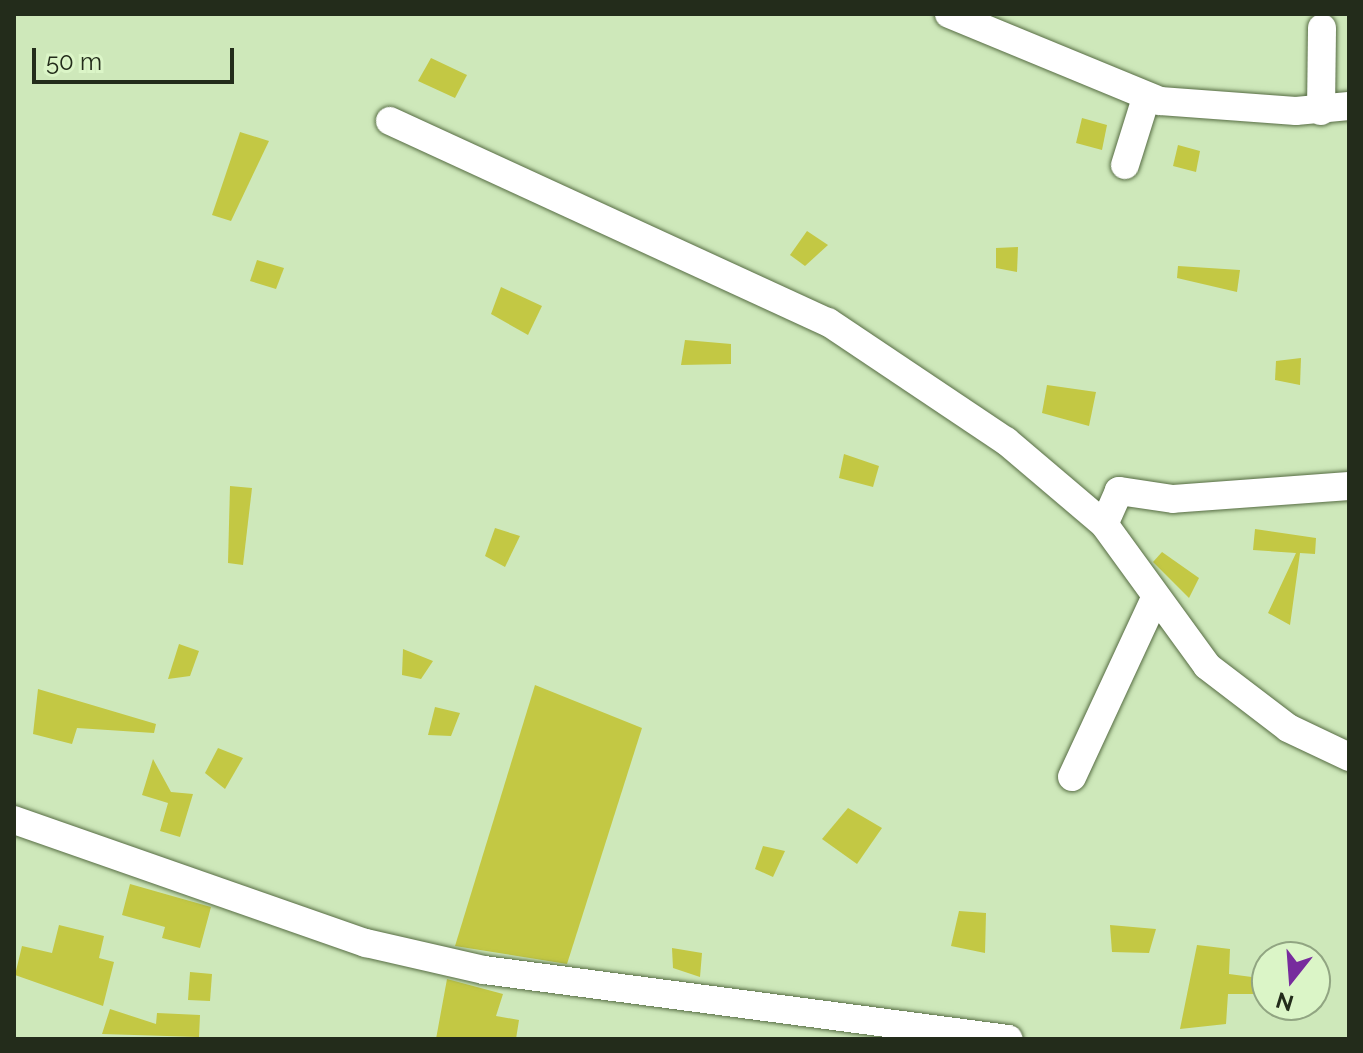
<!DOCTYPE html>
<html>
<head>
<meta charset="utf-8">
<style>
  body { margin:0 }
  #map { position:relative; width:1363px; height:1053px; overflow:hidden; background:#cee8ba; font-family:Raleway,sans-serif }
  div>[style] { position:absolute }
  .building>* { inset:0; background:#c3c844 }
  .roads { filter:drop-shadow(0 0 2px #566c43) drop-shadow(0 0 2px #566c43) }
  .street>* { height:28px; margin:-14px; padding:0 14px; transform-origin:14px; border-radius:14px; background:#fff }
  span { translate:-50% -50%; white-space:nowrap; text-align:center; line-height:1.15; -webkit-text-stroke:6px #dbf5c7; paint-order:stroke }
  .frame { position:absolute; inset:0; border:16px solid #232c1b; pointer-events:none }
  .north { position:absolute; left:1251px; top:941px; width:80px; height:80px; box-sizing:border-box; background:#dbf5c7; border:2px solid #91a582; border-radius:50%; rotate:197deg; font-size:22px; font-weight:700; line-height:32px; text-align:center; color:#232c1b }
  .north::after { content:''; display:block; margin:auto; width:28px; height:36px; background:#772b9d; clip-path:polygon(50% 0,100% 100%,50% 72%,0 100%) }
  .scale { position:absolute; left:32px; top:48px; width:202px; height:36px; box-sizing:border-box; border:4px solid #232c1b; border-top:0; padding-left:10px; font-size:24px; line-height:28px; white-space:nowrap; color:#232c1b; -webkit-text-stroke:6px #dbf5c7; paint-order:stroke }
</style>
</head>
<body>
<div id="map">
  <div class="building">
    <i style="clip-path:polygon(431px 58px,467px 75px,455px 98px,418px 81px)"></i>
    <i style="clip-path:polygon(1082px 118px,1107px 125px,1102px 150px,1076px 143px)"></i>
    <i style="clip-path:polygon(240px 132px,269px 141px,231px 221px,212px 215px)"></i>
    <i style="clip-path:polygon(1178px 145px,1200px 151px,1196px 172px,1173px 166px)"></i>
    <i style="clip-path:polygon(807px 231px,828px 245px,805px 266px,790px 255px)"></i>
    <i style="clip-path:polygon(1018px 247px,1017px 272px,996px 268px,996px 248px)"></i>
    <i style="clip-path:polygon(257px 260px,284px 268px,276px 289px,250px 281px)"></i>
    <i style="clip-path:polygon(1178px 266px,1240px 270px,1237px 292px,1177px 278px)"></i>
    <i style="clip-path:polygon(501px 287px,542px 306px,528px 335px,491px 314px)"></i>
    <i style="clip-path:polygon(685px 340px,731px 344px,731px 364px,681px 365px)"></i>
    <i style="clip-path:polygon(1301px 358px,1300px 385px,1275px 380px,1276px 361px)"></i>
    <i style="clip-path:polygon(1047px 385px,1096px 392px,1089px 426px,1042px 413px)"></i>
    <i style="clip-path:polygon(844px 454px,879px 466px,873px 487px,839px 478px)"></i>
    <i style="clip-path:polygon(230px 486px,252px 488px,243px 565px,228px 563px)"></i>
    <i style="clip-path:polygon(495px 528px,520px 536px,505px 567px,485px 556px)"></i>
    <i style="clip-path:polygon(1255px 529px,1316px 538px,1315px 554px,1300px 553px,1290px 625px,1268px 613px,1296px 553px,1253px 550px)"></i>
    <i style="clip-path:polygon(1162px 552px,1199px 578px,1189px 598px,1153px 562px)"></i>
    <i style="clip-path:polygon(179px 644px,199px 651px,190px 676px,168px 679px)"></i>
    <i style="clip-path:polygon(403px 649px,433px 661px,421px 679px,402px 675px)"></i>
    <i style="clip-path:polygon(535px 685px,642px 728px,567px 964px,455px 946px)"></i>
    <i style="clip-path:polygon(38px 689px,156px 724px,154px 733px,77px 728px,72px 744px,33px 734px)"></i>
    <i style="clip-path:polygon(435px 707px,460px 713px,451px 736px,428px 735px)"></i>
    <i style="clip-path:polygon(218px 748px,243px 758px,225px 789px,205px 773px)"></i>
    <i style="clip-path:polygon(153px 759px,171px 792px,193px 794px,180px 837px,160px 831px,168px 803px,142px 795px)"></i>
    <i style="clip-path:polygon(848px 808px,882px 828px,857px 864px,822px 839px)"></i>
    <i style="clip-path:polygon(763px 846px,785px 851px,773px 877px,755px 869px)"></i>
    <i style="clip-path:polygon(130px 884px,211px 907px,200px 948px,162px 938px,165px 927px,122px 915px)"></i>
    <i style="clip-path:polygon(959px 911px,986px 913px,985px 953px,951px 946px)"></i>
    <i style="clip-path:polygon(59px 925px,104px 936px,99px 958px,114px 962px,103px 1006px,15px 975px,22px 946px,52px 953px)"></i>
    <i style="clip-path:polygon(1110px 925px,1156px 929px,1149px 953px,1112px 952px)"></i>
    <i style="clip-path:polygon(1197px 945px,1230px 949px,1229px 974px,1267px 979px,1267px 994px,1228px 994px,1226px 1024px,1180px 1029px)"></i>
    <i style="clip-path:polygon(672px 948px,702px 953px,700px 977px,673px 968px)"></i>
    <i style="clip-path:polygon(190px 972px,212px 974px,210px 1001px,188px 1000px)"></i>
    <i style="clip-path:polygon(447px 979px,503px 994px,496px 1016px,519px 1020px,516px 1039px,436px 1039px)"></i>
    <i style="clip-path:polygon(110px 1009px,156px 1024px,157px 1013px,200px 1015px,199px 1037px,102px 1034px)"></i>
  </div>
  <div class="roads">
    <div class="street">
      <i style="left:949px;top:14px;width:228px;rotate:22.4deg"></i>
      <i style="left:1160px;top:101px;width:136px;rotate:4.2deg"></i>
      <i style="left:1296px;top:111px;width:53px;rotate:-5.4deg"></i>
      <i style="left:1321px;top:111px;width:83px;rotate:-89.3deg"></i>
      <i style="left:390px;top:121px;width:482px;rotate:24.7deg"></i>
      <i style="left:828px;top:322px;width:214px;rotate:33.8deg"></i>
      <i style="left:1006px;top:441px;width:128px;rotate:40.3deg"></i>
      <i style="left:1125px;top:165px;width:70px;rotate:-72.6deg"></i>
      <i style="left:1349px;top:486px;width:176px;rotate:175.8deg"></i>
      <i style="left:1173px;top:499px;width:55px;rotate:-171.6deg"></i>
      <i style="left:1119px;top:491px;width:36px;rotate:114deg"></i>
      <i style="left:1104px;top:524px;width:175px;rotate:54deg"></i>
      <i style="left:1207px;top:666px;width:102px;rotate:37.4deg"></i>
      <i style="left:1288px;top:728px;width:68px;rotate:25.4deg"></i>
      <i style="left:1072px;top:777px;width:195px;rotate:-65.1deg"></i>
      <i style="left:14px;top:820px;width:373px;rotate:19.3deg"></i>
      <i style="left:366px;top:943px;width:121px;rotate:12.9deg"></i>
      <i style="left:484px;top:970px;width:529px;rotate:7.5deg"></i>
    </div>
  </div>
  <div class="frame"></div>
  <div class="north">N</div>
  <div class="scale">50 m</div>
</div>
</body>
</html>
